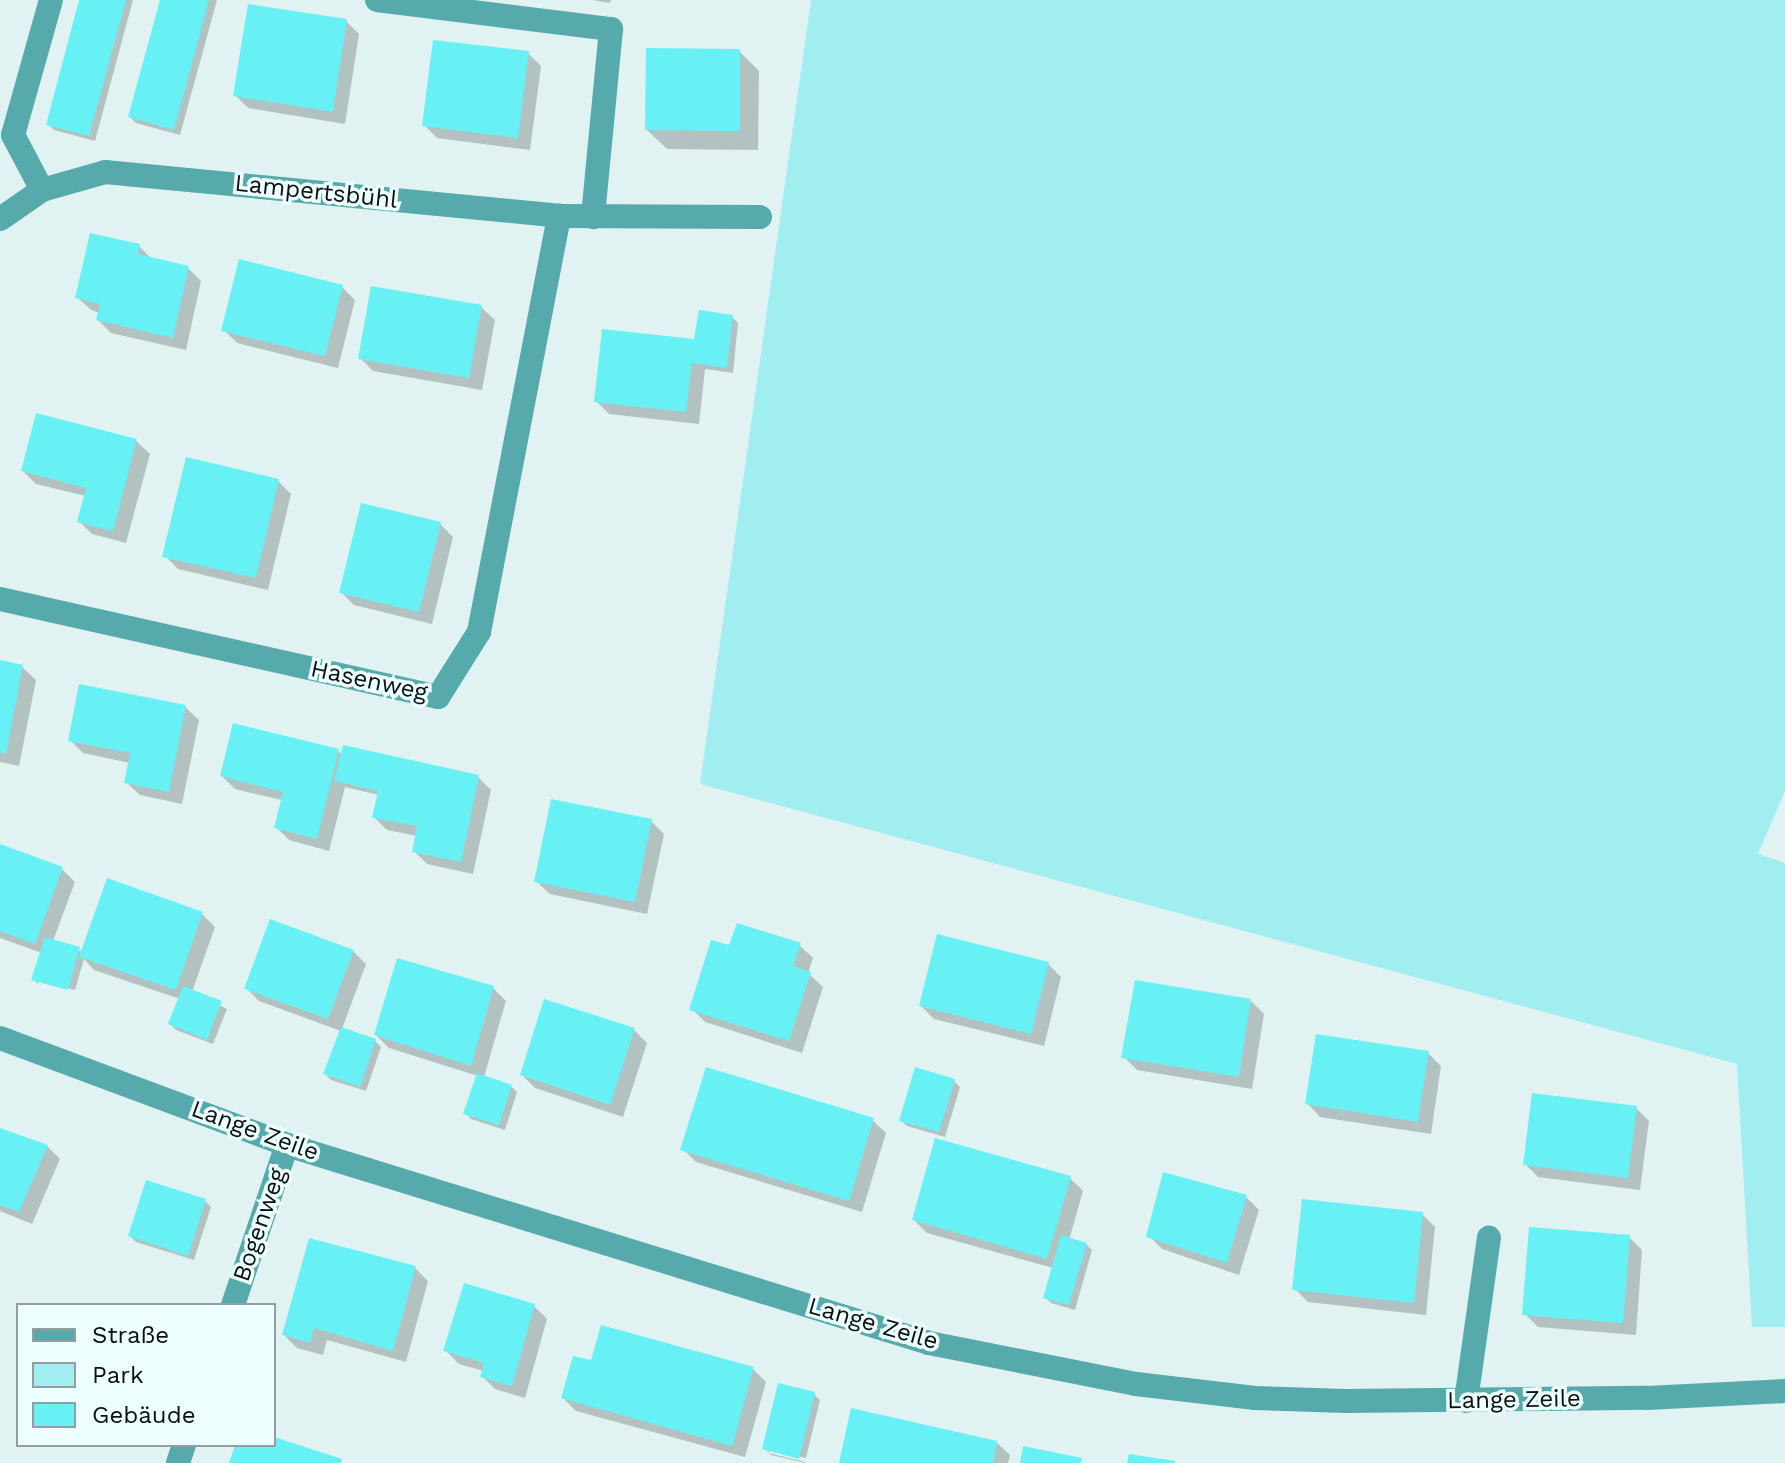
<!DOCTYPE html>
<html>
<head>
<meta charset="utf-8">
<style>
  body { margin:0 }
  #map { position:relative; width:1785px; height:1463px; overflow:hidden; background:#e1f2f2; font-family:"Work Sans",sans-serif }
  div>[style] { position:absolute }
  .green>* { inset:0; background:#a0eef0 }
  .shadow>* { inset:0; background:#0003 }
  .building>* { inset:0; background:#68f1f5 }
  .lane>* { height:24px; margin:-12px; padding:0 12px; transform-origin:12px; border-radius:12px; background:#57aaac }
  .street>* { height:24px; margin:-12px; padding:0 12px; transform-origin:12px; border-radius:12px; background:#57aaac }
  span { translate:-50% -50%; white-space:nowrap; text-align:center; line-height:1.15; -webkit-text-stroke:7px #eff; paint-order:stroke }
  .street-label { font-size:24px; color:#0a0f10 }
  .legend { position:absolute; left:16px; top:1303px; width:260px; height:144px; box-sizing:border-box; background:#eff; border:2px solid #939f9f; margin:0; padding:10px 14px; list-style:none; font-size:24px; color:#0a0f10 }
  .legend li { display:flex; align-items:center; gap:16px; height:40px }
  .legend b { width:40px; border:2px solid #939f9f }
</style>
</head>
<body>
<div id="map">
  <div class="green">
    <i style="clip-path:polygon(811px 0,1785px 0,1785px 791px,1758px 854px,1785px 863px,1785px 1327px,1752px 1327px,1737px 1064px,700px 784px)"></i>
  </div>
  <div class="shadow">
    <i style="clip-path:polygon(81px 0,133px 0,95px 141px,54px 130px,48px 124px)"></i>
    <i style="clip-path:polygon(162px 0,217px 0,180px 135px,136px 123px,130px 117px)"></i>
    <i style="clip-path:polygon(592px 0,611px 0,610px 3px)"></i>
    <i style="clip-path:polygon(346px 21px,359px 34px,345px 124px,248px 108px,235px 95px)"></i>
    <i style="clip-path:polygon(739px 51px,759px 71px,758px 150px,667px 149px,647px 130px)"></i>
    <i style="clip-path:polygon(528px 53px,541px 66px,530px 150px,437px 138px,424px 125px)"></i>
    <i style="clip-path:polygon(139px 246px,153px 260px,188px 268px,201px 281px,186px 350px,111px 333px,98px 320px,100px 313px,91px 310px,77px 297px)"></i>
    <i style="clip-path:polygon(342px 287px,355px 300px,338px 368px,237px 343px,224px 330px)"></i>
    <i style="clip-path:polygon(481px 307px,495px 320px,482px 390px,373px 371px,360px 358px)"></i>
    <i style="clip-path:polygon(732px 317px,738px 323px,733px 373px,705px 369px,699px 424px,609px 414px,596px 401px)"></i>
    <i style="clip-path:polygon(136px 441px,150px 454px,126px 543px,92px 534px,79px 521px,86px 496px,36px 484px,23px 471px)"></i>
    <i style="clip-path:polygon(278px 481px,291px 494px,268px 590px,178px 569px,165px 556px)"></i>
    <i style="clip-path:polygon(440px 524px,453px 537px,432px 624px,354px 605px,341px 592px)"></i>
    <i style="clip-path:polygon(0 662px,22px 667px,36px 680px,19px 766px,0 762px)"></i>
    <i style="clip-path:polygon(185px 707px,199px 720px,182px 804px,140px 795px,126px 782px,130px 763px,83px 753px,70px 740px)"></i>
    <i style="clip-path:polygon(338px 751px,342px 755px,478px 777px,491px 790px,473px 874px,427px 864px,414px 851px,417px 836px,387px 830px,374px 817px,379px 795px,345px 787px,329px 851px,289px 840px,276px 827px,282px 800px,235px 789px,222px 776px)"></i>
    <i style="clip-path:polygon(651px 821px,664px 834px,647px 914px,550px 894px,536px 881px)"></i>
    <i style="clip-path:polygon(0 846px,62px 869px,75px 882px,53px 941px,83px 952px,202px 914px,215px 927px,192px 992px,227px 1009px,213px 1044px,176px 1030px,170px 1024px,180px 999px,94px 970px,84px 959px,75px 990px,38px 980px,38px 984px,34px 980px,42px 953px,0 938px)"></i>
    <i style="clip-path:polygon(799px 945px,813px 958px,808px 973px,823px 987px,802px 1053px,705px 1022px,692px 1009px,731px 948px)"></i>
    <i style="clip-path:polygon(353px 951px,366px 964px,342px 1029px,375px 1041px,381px 1047px,366px 1091px,331px 1080px,325px 1074px,341px 1031px,259px 1001px,246px 988px)"></i>
    <i style="clip-path:polygon(1048px 964px,1061px 977px,1044px 1046px,934px 1019px,921px 1006px)"></i>
    <i style="clip-path:polygon(493px 988px,506px 1001px,484px 1077px,511px 1086px,517px 1092px,505px 1130px,471px 1119px,465px 1113px,478px 1076px,389px 1048px,376px 1035px)"></i>
    <i style="clip-path:polygon(1251px 1001px,1264px 1014px,1252px 1089px,1137px 1070px,1124px 1057px)"></i>
    <i style="clip-path:polygon(634px 1030px,647px 1043px,623px 1117px,535px 1088px,522px 1075px)"></i>
    <i style="clip-path:polygon(1428px 1053px,1441px 1066px,1431px 1134px,1320px 1117px,1307px 1103px)"></i>
    <i style="clip-path:polygon(954px 1081px,960px 1087px,945px 1137px,907px 1126px,901px 1120px)"></i>
    <i style="clip-path:polygon(1636px 1108px,1649px 1121px,1640px 1190px,1538px 1177px,1525px 1164px)"></i>
    <i style="clip-path:polygon(872px 1120px,886px 1133px,862px 1212px,696px 1162px,683px 1149px)"></i>
    <i style="clip-path:polygon(0 1130px,47px 1146px,60px 1159px,32px 1224px,0 1211px)"></i>
    <i style="clip-path:polygon(1070px 1178px,1083px 1191px,1069px 1240px,1086px 1244px,1092px 1250px,1075px 1310px,1051px 1303px,1045px 1297px,1053px 1268px,927px 1233px,914px 1220px)"></i>
    <i style="clip-path:polygon(1246px 1197px,1259px 1210px,1239px 1275px,1162px 1249px,1149px 1236px)"></i>
    <i style="clip-path:polygon(205px 1201px,211px 1207px,194px 1260px,136px 1242px,130px 1236px)"></i>
    <i style="clip-path:polygon(1422px 1214px,1435px 1227px,1426px 1315px,1308px 1302px,1295px 1289px)"></i>
    <i style="clip-path:polygon(1629px 1237px,1642px 1250px,1636px 1335px,1538px 1327px,1525px 1314px)"></i>
    <i style="clip-path:polygon(415px 1268px,428px 1281px,406px 1362px,327px 1340px,323px 1355px,297px 1348px,284px 1335px)"></i>
    <i style="clip-path:polygon(534px 1306px,547px 1319px,525px 1398px,495px 1389px,482px 1376px,484px 1371px,459px 1364px,446px 1351px)"></i>
    <i style="clip-path:polygon(592px 1362px,753px 1369px,766px 1382px,745px 1457px,576px 1411px,563px 1398px)"></i>
    <i style="clip-path:polygon(814px 1394px,820px 1400px,806px 1458px,769px 1449px,769px 1453px,765px 1449px)"></i>
    <i style="clip-path:polygon(996px 1442px,1010px 1455px,1008px 1463px,841px 1463px)"></i>
    <i style="clip-path:polygon(769px 1453px,805px 1462px,805px 1463px,771px 1455px)"></i>
  </div>
  <div class="building">
    <i style="clip-path:polygon(79px 0,126px 0,89px 136px,46px 125px)"></i>
    <i style="clip-path:polygon(160px 0,209px 0,174px 130px,128px 117px)"></i>
    <i style="clip-path:polygon(248px 4px,347px 19px,333px 112px,233px 96px)"></i>
    <i style="clip-path:polygon(433px 40px,529px 51px,518px 138px,422px 126px)"></i>
    <i style="clip-path:polygon(646px 48px,740px 49px,740px 131px,645px 130px)"></i>
    <i style="clip-path:polygon(90px 233px,140px 244px,138px 254px,189px 266px,173px 338px,96px 320px,100px 304px,75px 298px)"></i>
    <i style="clip-path:polygon(239px 259px,343px 285px,325px 356px,221px 331px)"></i>
    <i style="clip-path:polygon(371px 286px,482px 305px,469px 378px,358px 359px)"></i>
    <i style="clip-path:polygon(699px 310px,733px 315px,727px 368px,692px 363px,686px 412px,594px 402px,602px 329px,694px 339px)"></i>
    <i style="clip-path:polygon(36px 413px,137px 439px,113px 531px,77px 522px,86px 488px,21px 471px)"></i>
    <i style="clip-path:polygon(186px 457px,279px 479px,256px 578px,162px 557px)"></i>
    <i style="clip-path:polygon(361px 503px,441px 522px,419px 612px,339px 593px)"></i>
    <i style="clip-path:polygon(0 660px,23px 665px,6px 754px,0 753px)"></i>
    <i style="clip-path:polygon(79px 684px,186px 705px,169px 792px,124px 783px,130px 753px,68px 741px)"></i>
    <i style="clip-path:polygon(233px 723px,339px 749px,317px 839px,274px 828px,283px 792px,220px 776px)"></i>
    <i style="clip-path:polygon(343px 745px,479px 775px,461px 862px,412px 852px,417px 826px,372px 818px,378px 791px,334px 781px)"></i>
    <i style="clip-path:polygon(551px 799px,652px 819px,635px 902px,534px 882px)"></i>
    <i style="clip-path:polygon(0 844px,63px 867px,35px 944px,0 931px)"></i>
    <i style="clip-path:polygon(107px 878px,203px 912px,176px 990px,79px 957px)"></i>
    <i style="clip-path:polygon(270px 919px,354px 950px,328px 1019px,244px 989px)"></i>
    <i style="clip-path:polygon(737px 923px,801px 943px,793px 966px,811px 972px,789px 1041px,689px 1010px,711px 940px,729px 945px)"></i>
    <i style="clip-path:polygon(937px 934px,1049px 962px,1031px 1034px,919px 1006px)"></i>
    <i style="clip-path:polygon(45px 937px,80px 947px,68px 990px,31px 980px)"></i>
    <i style="clip-path:polygon(397px 958px,494px 986px,471px 1066px,374px 1035px)"></i>
    <i style="clip-path:polygon(1135px 980px,1251px 999px,1239px 1077px,1121px 1058px)"></i>
    <i style="clip-path:polygon(183px 986px,222px 1001px,207px 1040px,168px 1024px)"></i>
    <i style="clip-path:polygon(544px 999px,635px 1028px,610px 1105px,520px 1075px)"></i>
    <i style="clip-path:polygon(341px 1027px,376px 1039px,360px 1087px,323px 1074px)"></i>
    <i style="clip-path:polygon(1316px 1034px,1429px 1051px,1418px 1122px,1305px 1104px)"></i>
    <i style="clip-path:polygon(706px 1067px,874px 1118px,849px 1201px,680px 1150px)"></i>
    <i style="clip-path:polygon(915px 1067px,955px 1079px,939px 1132px,899px 1121px)"></i>
    <i style="clip-path:polygon(477px 1073px,512px 1085px,499px 1125px,463px 1114px)"></i>
    <i style="clip-path:polygon(1532px 1093px,1637px 1106px,1628px 1178px,1523px 1165px)"></i>
    <i style="clip-path:polygon(0 1128px,48px 1145px,19px 1212px,0 1205px)"></i>
    <i style="clip-path:polygon(935px 1138px,1071px 1176px,1047px 1259px,912px 1220px)"></i>
    <i style="clip-path:polygon(1163px 1172px,1247px 1195px,1227px 1263px,1146px 1237px)"></i>
    <i style="clip-path:polygon(146px 1180px,206px 1199px,188px 1256px,128px 1236px)"></i>
    <i style="clip-path:polygon(1302px 1199px,1423px 1212px,1414px 1303px,1292px 1290px)"></i>
    <i style="clip-path:polygon(1529px 1227px,1630px 1235px,1623px 1323px,1522px 1315px)"></i>
    <i style="clip-path:polygon(1061px 1235px,1087px 1243px,1069px 1305px,1043px 1298px)"></i>
    <i style="clip-path:polygon(309px 1238px,416px 1266px,393px 1351px,314px 1328px,310px 1343px,282px 1335px)"></i>
    <i style="clip-path:polygon(464px 1283px,535px 1304px,512px 1386px,480px 1377px,484px 1363px,443px 1351px)"></i>
    <i style="clip-path:polygon(601px 1325px,754px 1367px,732px 1446px,561px 1398px,573px 1356px,591px 1360px)"></i>
    <i style="clip-path:polygon(778px 1383px,815px 1392px,799px 1459px,762px 1449px)"></i>
    <i style="clip-path:polygon(851px 1408px,997px 1441px,993px 1463px,839px 1463px)"></i>
    <i style="clip-path:polygon(274px 1437px,342px 1459px,341px 1463px,229px 1463px,235px 1445px,274px 1445px)"></i>
    <i style="clip-path:polygon(1023px 1446px,1082px 1458px,1081px 1463px,1020px 1463px)"></i>
    <i style="clip-path:polygon(1129px 1454px,1175px 1461px,1175px 1463px,1127px 1463px)"></i>
  </div>
  <div class="lane">
    <i style="left:1466px;top:1401px;width:165px;rotate:-82deg"></i>
  </div>
  <div class="street">
    <i style="left:377px;top:0;width:236px;rotate:7.1deg"></i>
    <i style="left:611px;top:29px;width:189px;rotate:95.5deg"></i>
    <i style="left:42px;top:190px;width:62px;rotate:-117.8deg"></i>
    <i style="left:13px;top:135px;width:140px;rotate:-74.3deg"></i>
    <i style="left:0;top:219px;width:51px;rotate:-34.6deg"></i>
    <i style="left:42px;top:190px;width:66px;rotate:-15.9deg"></i>
    <i style="left:105px;top:172px;width:456px;rotate:5.5deg"></i>
    <i style="left:559px;top:216px;width:201px;rotate:0.3deg"></i>
    <i style="left:0;top:599px;width:449px;rotate:12.6deg"></i>
    <i style="left:438px;top:697px;width:77px;rotate:-57.8deg"></i>
    <i style="left:479px;top:632px;width:424px;rotate:-79.1deg"></i>
    <i style="left:0;top:1038px;width:306px;rotate:20.4deg"></i>
    <i style="left:287px;top:1145px;width:672px;rotate:17.14deg"></i>
    <i style="left:929px;top:1343px;width:211px;rotate:11.2deg"></i>
    <i style="left:1136px;top:1384px;width:120px;rotate:6.7deg"></i>
    <i style="left:1255px;top:1398px;width:90px;rotate:1.9deg"></i>
    <i style="left:1345px;top:1401px;width:302px;rotate:-0.6deg"></i>
    <i style="left:1647px;top:1398px;width:138px;rotate:-2.9deg"></i>
    <i style="left:233px;top:1305px;width:169px;rotate:-71.4deg"></i>
    <i style="left:178px;top:1463px;width:19px;rotate:-72deg"></i>
  </div>
  <div class="street-label">
    <span style="left:316px;top:192px;rotate:6deg">Lampertsbühl</span>
    <span style="left:369px;top:681px;rotate:12deg">Hasenweg</span>
    <span style="left:255px;top:1131px;rotate:20deg">Lange Zeile</span>
    <span style="left:260px;top:1225px;rotate:-71deg">Bogenweg</span>
    <span style="left:873px;top:1324px;rotate:16deg">Lange Zeile</span>
    <span style="left:1514px;top:1400px;rotate:-1deg">Lange Zeile</span>
  </div>
  <ul class="legend">
  <li><b style="height:10px;background:#57aaac"></b>Straße</li>
  <li><b style="height:22px;background:#a0eef0"></b>Park</li>
  <li><b style="height:22px;background:#68f1f5"></b>Gebäude</li>
  </ul>
</div>
</body>
</html>
